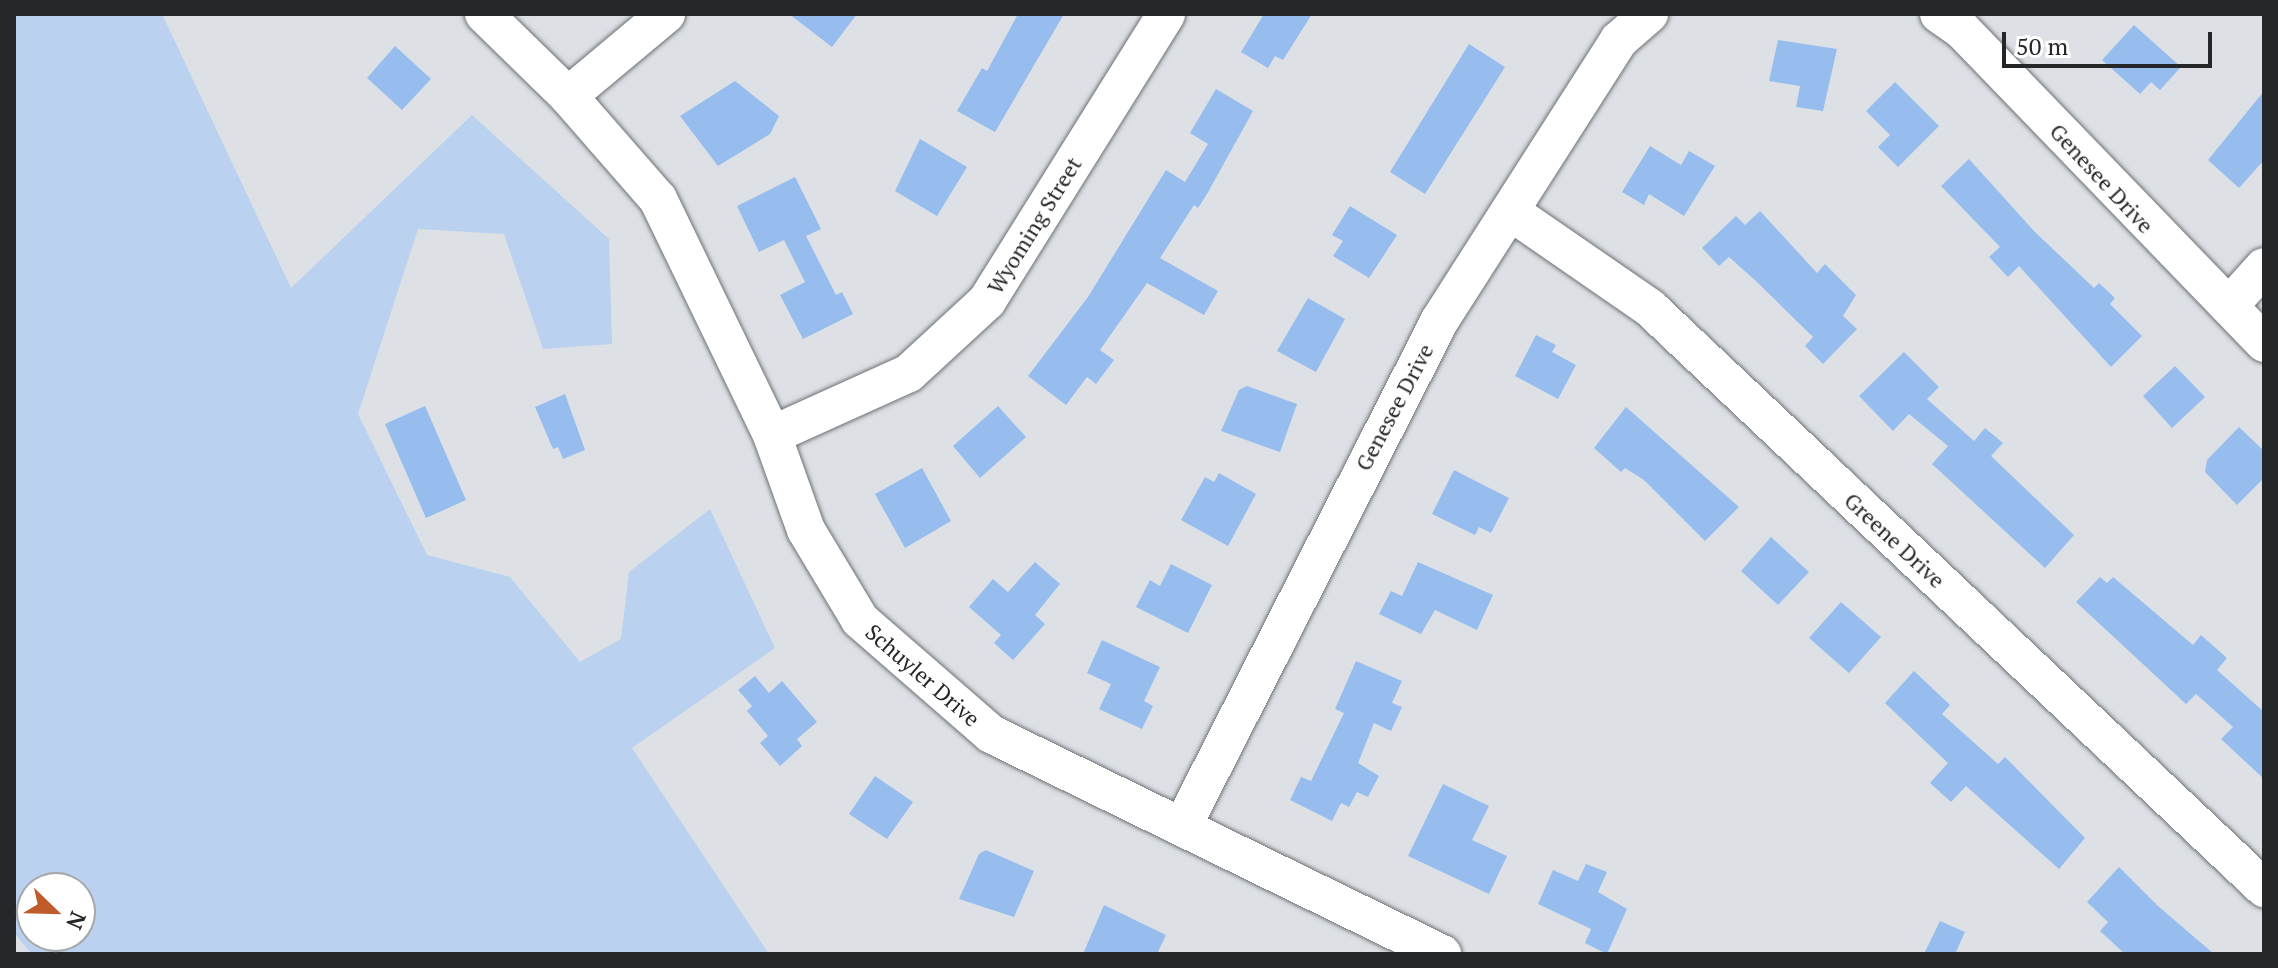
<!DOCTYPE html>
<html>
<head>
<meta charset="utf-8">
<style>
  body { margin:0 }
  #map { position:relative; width:2278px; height:968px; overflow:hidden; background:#dde1e5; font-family:"PT Serif",serif }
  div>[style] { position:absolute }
  .green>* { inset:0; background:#bad1f0 }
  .building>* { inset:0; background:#96bdee }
  .roads { filter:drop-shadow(0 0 2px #6e7175) drop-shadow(0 0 2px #6e7175) }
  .minor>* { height:38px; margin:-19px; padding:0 19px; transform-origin:19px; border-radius:19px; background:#fff }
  span { translate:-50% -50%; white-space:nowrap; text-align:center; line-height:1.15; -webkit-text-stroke:8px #fff; paint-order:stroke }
  .street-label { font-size:22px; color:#242627 }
  .frame { position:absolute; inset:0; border:16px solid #242627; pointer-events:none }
  .north { position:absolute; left:16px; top:872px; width:80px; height:80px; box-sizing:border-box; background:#fff; border:2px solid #a7a8a9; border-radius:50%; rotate:113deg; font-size:22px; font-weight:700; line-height:32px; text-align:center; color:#242627 }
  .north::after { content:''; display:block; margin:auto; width:28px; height:36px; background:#c05c29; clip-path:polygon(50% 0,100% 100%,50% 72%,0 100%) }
  .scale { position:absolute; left:2002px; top:32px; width:210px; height:36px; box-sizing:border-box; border:4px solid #242627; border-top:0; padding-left:10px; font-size:24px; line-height:28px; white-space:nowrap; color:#242627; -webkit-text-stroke:6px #fff; paint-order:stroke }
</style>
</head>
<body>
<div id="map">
  <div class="green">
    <i style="clip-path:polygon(evenodd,14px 14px,162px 14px,291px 288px,472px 115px,609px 239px,612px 344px,543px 349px,504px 234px,418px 229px,358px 414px,427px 555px,510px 577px,580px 662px,621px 639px,629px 572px,710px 509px,775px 648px,632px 748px,769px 954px,32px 954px,14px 933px,14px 14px,32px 888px,80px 888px,80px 936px,32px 936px,32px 888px)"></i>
  </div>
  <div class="building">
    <i style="clip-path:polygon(789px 14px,857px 14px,832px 47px)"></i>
    <i style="clip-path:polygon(1018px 14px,1064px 14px,995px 132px,957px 111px,982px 68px,987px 71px)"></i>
    <i style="clip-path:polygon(1264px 14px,1312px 14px,1283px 60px,1275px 56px,1268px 68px,1241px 52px)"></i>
    <i style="clip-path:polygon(2134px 25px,2181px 67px,2160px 90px,2151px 82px,2140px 94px,2102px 60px)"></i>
    <i style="clip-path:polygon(1778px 40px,1837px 49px,1823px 111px,1796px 107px,1800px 86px,1769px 81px)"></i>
    <i style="clip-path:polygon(1469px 44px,1505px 67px,1425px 194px,1390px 172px)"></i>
    <i style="clip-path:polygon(395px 46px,431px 79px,402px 110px,367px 78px)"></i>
    <i style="clip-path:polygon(735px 81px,779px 116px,770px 134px,718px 166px,680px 116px)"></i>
    <i style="clip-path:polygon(1895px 82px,1939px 126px,1898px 167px,1878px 147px,1890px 135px,1866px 111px)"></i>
    <i style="clip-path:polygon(1216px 89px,1253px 111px,1207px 194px,1198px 208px,1194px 205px,1160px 258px,1218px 291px,1204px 315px,1147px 283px,1100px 350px,1114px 360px,1096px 384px,1087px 377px,1066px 405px,1028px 376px,1088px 297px,1166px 170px,1185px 182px,1208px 144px,1190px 133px)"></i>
    <i style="clip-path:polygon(2264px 91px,2264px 160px,2239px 188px,2208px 160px)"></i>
    <i style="clip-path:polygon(920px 139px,967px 167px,937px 216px,895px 191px)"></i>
    <i style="clip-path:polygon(1650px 146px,1681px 165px,1689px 151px,1715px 166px,1684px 216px,1649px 194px,1644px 205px,1622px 192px)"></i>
    <i style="clip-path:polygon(1969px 159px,2035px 232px,2094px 288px,2099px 283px,2115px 298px,2110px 304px,2142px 336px,2111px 367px,2019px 266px,2008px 277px,1989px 257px,2000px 247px,1941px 186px)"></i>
    <i style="clip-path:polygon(795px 177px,821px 229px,806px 236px,836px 295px,842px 292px,853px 314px,803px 339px,780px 295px,805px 282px,784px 240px,759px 252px,737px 206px)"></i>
    <i style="clip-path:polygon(1350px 206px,1397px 235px,1369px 278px,1333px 256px,1343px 241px,1332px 235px)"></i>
    <i style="clip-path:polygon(1760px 211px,1817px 273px,1825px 264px,1856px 295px,1843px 316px,1857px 329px,1823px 364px,1805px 346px,1813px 337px,1757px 282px,1729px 257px,1719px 266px,1702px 248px,1736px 216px,1745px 225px)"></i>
    <i style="clip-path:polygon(1308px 298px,1345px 319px,1316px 372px,1277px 351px)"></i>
    <i style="clip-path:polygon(1536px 335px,1556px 345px,1552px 352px,1576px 365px,1558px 399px,1515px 376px)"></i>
    <i style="clip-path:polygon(1904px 352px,1939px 387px,1927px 399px,1974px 441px,1985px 428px,2003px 443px,1991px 456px,2074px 535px,2045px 568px,1932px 464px,1948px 446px,1909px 414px,1893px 431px,1859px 396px)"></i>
    <i style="clip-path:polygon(2175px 366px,2205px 397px,2172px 428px,2143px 396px)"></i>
    <i style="clip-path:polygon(1247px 386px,1297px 404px,1280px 452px,1221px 431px,1239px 390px)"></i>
    <i style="clip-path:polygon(565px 394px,585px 450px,563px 459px,558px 447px,553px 449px,535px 407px)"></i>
    <i style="clip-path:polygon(425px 406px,466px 500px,426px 518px,385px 424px)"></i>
    <i style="clip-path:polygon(998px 406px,1026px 437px,980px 478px,953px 446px)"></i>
    <i style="clip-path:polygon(1626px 407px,1739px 507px,1705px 541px,1644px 480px,1625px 468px,1621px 472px,1594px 448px)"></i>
    <i style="clip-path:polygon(2239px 427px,2264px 451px,2264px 478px,2237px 505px,2205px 472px,2207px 460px)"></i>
    <i style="clip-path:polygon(922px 468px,951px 521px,905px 548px,875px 494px)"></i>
    <i style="clip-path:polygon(1454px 470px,1509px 498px,1491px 533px,1479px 527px,1475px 535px,1432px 514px)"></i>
    <i style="clip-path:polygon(1219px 473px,1256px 494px,1228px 546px,1181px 520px,1205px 477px,1214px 482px)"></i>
    <i style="clip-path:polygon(1771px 537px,1809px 572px,1778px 605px,1741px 571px)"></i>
    <i style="clip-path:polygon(1035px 562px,1060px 584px,1035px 615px,1045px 624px,1013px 660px,994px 643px,1001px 635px,969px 607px,993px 579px,1008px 592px)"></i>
    <i style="clip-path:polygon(1418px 562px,1493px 595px,1477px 630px,1435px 610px,1421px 634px,1379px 614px,1391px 591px,1402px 596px)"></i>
    <i style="clip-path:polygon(1171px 564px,1212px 585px,1188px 633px,1136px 607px,1150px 580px,1160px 586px)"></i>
    <i style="clip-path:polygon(2100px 577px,2107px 583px,2113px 577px,2193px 645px,2201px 635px,2227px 658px,2217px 670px,2264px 712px,2264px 779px,2221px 739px,2233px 727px,2196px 694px,2186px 704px,2076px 602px)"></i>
    <i style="clip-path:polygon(1841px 602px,1881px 637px,1849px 673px,1809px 638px)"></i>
    <i style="clip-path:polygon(1102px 640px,1160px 667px,1144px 701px,1153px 706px,1142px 729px,1099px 709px,1111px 684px,1087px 673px)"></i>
    <i style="clip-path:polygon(1356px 661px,1402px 681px,1392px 703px,1402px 707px,1391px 731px,1374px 723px,1358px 763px,1379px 776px,1368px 797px,1357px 792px,1349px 807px,1341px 803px,1332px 821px,1290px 800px,1301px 777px,1311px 781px,1344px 713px,1335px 709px)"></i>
    <i style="clip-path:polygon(1914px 671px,1950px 705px,1942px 714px,1998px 764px,2005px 757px,2085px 838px,2059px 869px,1966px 786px,1951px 802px,1930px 783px,1948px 763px,1885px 703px)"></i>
    <i style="clip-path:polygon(755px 676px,769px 693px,782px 681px,817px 722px,797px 739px,802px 746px,780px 766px,760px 743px,768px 736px,747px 711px,752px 706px,738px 690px)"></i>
    <i style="clip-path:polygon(875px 776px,913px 802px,887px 839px,849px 814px)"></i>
    <i style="clip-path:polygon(1443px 784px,1489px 806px,1472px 840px,1507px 856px,1489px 894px,1408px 856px)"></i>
    <i style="clip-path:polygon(986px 850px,1034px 871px,1014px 917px,959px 899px,979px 854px)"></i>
    <i style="clip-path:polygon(1586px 864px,1607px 872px,1598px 892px,1627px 909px,1607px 954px,1585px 943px,1591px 929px,1538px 904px,1553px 870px,1578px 881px)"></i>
    <i style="clip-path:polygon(2119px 867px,2158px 906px,2214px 954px,2125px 954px,2100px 931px,2108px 922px,2087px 902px)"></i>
    <i style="clip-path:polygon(1104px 905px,1166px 935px,1157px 954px,1083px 954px)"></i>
    <i style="clip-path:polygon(1940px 921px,1965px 932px,1955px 954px,1924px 954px)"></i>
  </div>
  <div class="roads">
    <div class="minor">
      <i style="left:484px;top:14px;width:117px;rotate:44.3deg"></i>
      <i style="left:568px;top:96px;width:137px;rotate:48.9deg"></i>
      <i style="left:658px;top:199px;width:262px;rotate:64.2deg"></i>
      <i style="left:772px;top:435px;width:101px;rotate:70.3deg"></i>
      <i style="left:806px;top:530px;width:105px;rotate:59deg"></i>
      <i style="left:860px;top:620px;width:174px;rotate:41deg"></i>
      <i style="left:991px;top:734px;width:502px;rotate:26deg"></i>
      <i style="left:1939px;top:14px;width:28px;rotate:35deg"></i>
      <i style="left:1962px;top:30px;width:435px;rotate:46deg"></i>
      <i style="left:568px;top:96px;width:128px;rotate:-39.9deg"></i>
      <i style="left:1511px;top:212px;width:169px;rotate:34.6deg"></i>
      <i style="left:1650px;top:308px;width:845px;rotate:43.37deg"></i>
      <i style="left:2229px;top:306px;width:52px;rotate:-48.1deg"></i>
      <i style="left:772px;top:435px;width:150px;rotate:-24.3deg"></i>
      <i style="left:909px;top:373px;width:106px;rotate:-42.7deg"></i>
      <i style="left:987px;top:301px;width:338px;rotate:-58deg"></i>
      <i style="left:1182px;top:827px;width:569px;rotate:-63.03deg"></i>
      <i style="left:1440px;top:320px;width:332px;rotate:-57.4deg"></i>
      <i style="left:1619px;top:40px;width:40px;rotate:-41deg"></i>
    </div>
  </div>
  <div class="street-label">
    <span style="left:2102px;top:178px;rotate:47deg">Genesee Drive</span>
    <span style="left:1034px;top:225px;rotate:-58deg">Wyoming Street</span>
    <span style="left:1394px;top:407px;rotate:-62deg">Genesee Drive</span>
    <span style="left:1895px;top:540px;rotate:43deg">Greene Drive</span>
    <span style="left:923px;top:675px;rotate:41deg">Schuyler Drive</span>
  </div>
  <div class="frame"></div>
  <div class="north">N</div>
  <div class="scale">50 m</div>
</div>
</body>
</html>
